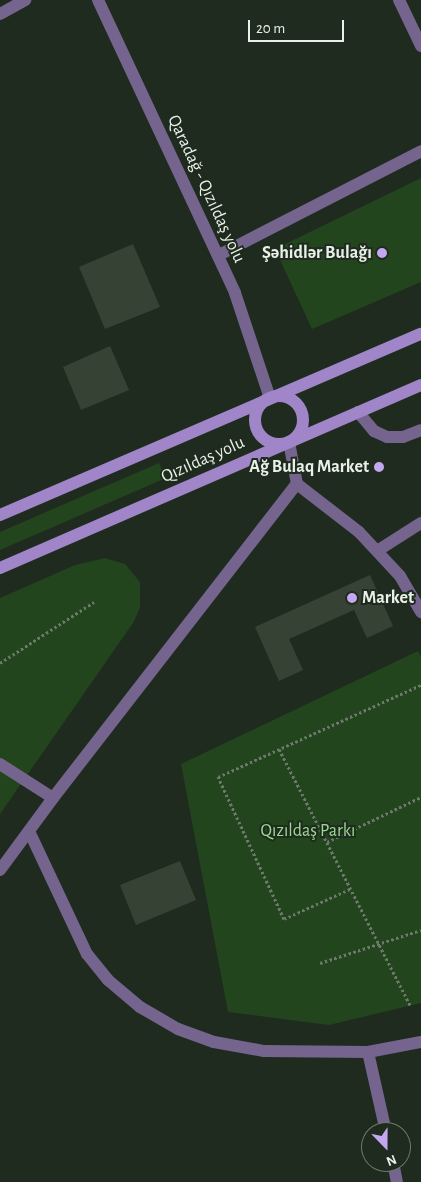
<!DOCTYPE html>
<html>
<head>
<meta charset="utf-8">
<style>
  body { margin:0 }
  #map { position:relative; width:421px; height:1182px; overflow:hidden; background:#1f2b1e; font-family:"Alegreya Sans",sans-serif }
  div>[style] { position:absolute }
  .green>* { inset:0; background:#22451e }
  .building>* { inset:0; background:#364334 }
  .path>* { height:3px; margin-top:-1.5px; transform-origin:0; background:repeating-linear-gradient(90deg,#6e786d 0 2.5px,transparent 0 5px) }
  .lane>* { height:12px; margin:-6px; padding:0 6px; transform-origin:6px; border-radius:6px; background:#74648e }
  .street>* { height:12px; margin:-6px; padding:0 6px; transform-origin:6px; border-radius:6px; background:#74648e }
  .secondary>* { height:12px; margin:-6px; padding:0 6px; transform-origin:6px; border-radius:6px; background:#a086c9 }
  .secondary>.ring { margin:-6px; padding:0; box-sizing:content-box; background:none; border:12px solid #a086c9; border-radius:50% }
  .dots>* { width:14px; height:14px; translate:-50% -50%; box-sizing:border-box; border:2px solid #1f2b1e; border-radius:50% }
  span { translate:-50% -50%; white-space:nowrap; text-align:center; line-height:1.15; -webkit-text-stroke:4px #1f2b1e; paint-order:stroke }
  .street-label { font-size:18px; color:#e8f0e7 }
  .poi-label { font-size:18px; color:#e8f0e7; font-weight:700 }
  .right { translate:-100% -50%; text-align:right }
  .left { translate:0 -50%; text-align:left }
  .park-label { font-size:18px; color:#9ada92 }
  .north { position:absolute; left:361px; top:1122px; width:50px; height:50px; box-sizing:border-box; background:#1f2b1e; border:1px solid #6f7a6e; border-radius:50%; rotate:158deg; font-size:14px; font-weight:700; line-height:20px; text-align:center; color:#e8f0e7 }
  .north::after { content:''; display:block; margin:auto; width:18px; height:22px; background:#c4a7f1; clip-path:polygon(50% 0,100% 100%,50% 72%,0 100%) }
  .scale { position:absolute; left:248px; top:20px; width:96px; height:22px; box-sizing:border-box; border:2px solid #e8f0e7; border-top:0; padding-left:6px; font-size:15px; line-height:18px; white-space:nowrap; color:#e8f0e7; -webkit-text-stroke:4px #1f2b1e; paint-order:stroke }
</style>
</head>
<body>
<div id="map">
  <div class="green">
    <i style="clip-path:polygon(421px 178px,421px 282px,312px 329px,275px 249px)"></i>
    <i style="clip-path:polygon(159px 463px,166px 478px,0 550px,0 532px)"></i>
    <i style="clip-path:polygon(105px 558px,125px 564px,140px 582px,140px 608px,133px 623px,0 814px,0 598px,75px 565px)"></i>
    <i style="clip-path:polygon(418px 651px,421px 657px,421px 1003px,329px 1025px,228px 1012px,181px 764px)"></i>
  </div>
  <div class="building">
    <i style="clip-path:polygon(133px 244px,160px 307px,105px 329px,79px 267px)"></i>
    <i style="clip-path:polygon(110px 346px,129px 390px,81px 410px,63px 367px)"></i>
    <i style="clip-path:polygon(370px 575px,393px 626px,367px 638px,354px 610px,289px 639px,303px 670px,279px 681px,255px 627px)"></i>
    <i style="clip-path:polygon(180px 861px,196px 900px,136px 925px,120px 885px)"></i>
  </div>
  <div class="path">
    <i style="left:0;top:663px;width:112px;rotate:-33deg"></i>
    <i style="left:279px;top:749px;width:288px;rotate:62.9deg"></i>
    <i style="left:327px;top:842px;width:104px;rotate:-25.6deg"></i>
    <i style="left:350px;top:889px;width:72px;rotate:155.6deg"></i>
    <i style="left:284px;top:919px;width:157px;rotate:-114.9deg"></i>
    <i style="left:218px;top:777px;width:223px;rotate:-24.4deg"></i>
    <i style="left:320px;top:963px;width:106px;rotate:-18.1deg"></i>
  </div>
  <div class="lane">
    <i style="left:0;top:14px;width:29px;rotate:-29deg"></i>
    <i style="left:219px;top:255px;width:227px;rotate:-27.2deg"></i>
    <i style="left:358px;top:412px;width:25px;rotate:50deg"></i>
    <i style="left:374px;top:431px;width:14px;rotate:25deg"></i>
    <i style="left:387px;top:437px;width:16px"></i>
    <i style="left:403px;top:437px;width:19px;rotate:-21deg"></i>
    <i style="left:0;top:764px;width:63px;rotate:32.7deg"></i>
    <i style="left:368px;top:1052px;width:82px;rotate:77.3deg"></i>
    <i style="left:393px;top:1162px;width:20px;rotate:79deg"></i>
  </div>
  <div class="street">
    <i style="left:98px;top:0;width:323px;rotate:64.9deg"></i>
    <i style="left:235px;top:293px;width:111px;rotate:71.6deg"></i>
    <i style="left:399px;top:0;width:51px;rotate:64.4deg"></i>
    <i style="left:297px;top:484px;width:78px;rotate:37.7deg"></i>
    <i style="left:359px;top:532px;width:60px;rotate:47deg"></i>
    <i style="left:400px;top:576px;width:42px;rotate:59.7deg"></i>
    <i style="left:377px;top:551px;width:52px;rotate:-32.5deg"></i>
    <i style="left:29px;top:831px;width:136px;rotate:64.8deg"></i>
    <i style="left:87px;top:954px;width:33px;rotate:51deg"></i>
    <i style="left:108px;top:980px;width:42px;rotate:40.2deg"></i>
    <i style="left:140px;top:1007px;width:44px;rotate:30.1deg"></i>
    <i style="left:178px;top:1029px;width:38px;rotate:20deg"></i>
    <i style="left:214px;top:1042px;width:51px;rotate:10.2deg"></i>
    <i style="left:264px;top:1051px;width:104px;rotate:0.6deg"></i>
    <i style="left:368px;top:1052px;width:54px;rotate:-10.7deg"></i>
    <i style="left:0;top:870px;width:89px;rotate:-53.6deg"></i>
    <i style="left:53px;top:798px;width:398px;rotate:-52.2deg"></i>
    <i style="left:297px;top:484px;width:43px;rotate:-100.8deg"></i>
  </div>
  <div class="secondary">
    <i class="ring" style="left:255px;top:396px;width:36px;height:36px"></i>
    <i style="left:0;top:515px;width:458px;rotate:-23.3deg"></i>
    <i style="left:0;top:568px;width:459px;rotate:-23.5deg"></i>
  </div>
  <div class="dots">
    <i style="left:382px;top:253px;background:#c4a7f1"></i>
    <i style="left:379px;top:467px;background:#c4a7f1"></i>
    <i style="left:352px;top:598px;background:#c4a7f1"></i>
  </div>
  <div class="street-label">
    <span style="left:206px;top:189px;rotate:65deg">Qaradağ - Qızıldaş yolu</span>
    <span style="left:203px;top:460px;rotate:-24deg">Qızıldaş yolu</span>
  </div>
  <div class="poi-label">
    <span class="right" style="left:372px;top:253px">Şəhidlər Bulağı</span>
    <span class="right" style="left:369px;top:467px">Ağ Bulaq Market</span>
    <span class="left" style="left:362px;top:598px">Market</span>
  </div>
  <div class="park-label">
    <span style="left:308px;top:831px">Qızıldaş Parkı</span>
  </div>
  <div class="north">N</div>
  <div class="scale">20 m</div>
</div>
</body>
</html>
